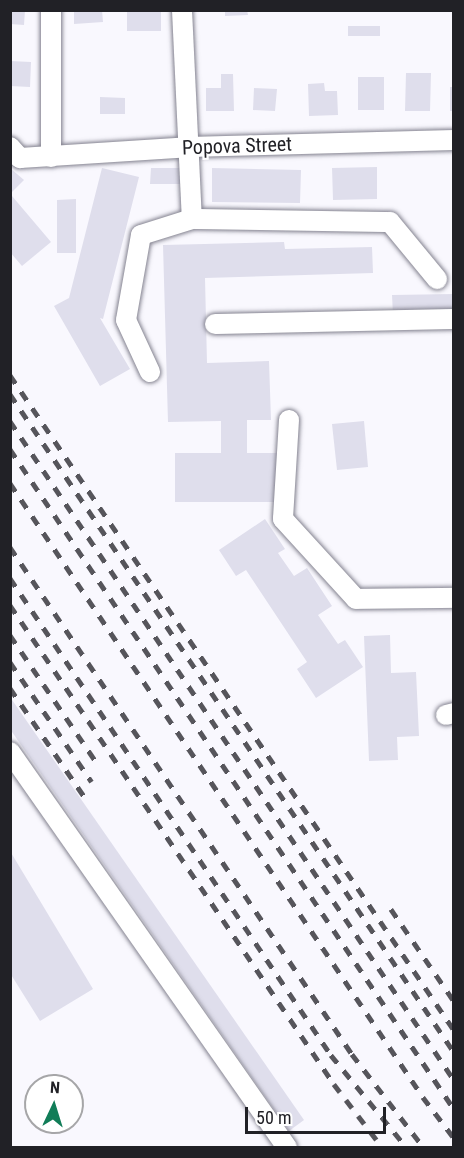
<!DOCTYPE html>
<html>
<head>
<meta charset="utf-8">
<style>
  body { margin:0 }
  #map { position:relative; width:464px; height:1158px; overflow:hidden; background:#f9f8fe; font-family:"Roboto Condensed",sans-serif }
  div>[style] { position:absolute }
  .building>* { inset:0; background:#dfdeec }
  .roads { filter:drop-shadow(0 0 2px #848390) drop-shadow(0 0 2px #848390) }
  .minor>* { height:20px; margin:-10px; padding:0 10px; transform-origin:10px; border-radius:10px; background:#fff }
  .rail>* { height:4.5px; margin-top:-2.25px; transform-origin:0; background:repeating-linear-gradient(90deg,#56555b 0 10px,transparent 0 20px) }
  span { translate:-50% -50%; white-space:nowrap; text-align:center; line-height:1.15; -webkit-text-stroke:4.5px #fff; paint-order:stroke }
  .street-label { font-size:20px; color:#212126 }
  .frame { position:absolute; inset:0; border:12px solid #212126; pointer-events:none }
  .north { position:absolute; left:24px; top:1074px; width:60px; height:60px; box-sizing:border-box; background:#fff; border:2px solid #a6a6a8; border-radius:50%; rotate:4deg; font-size:16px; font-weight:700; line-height:24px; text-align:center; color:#212126 }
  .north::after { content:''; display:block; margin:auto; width:21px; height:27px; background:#117d58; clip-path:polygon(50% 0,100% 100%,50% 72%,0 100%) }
  .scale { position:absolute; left:245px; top:1107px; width:141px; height:27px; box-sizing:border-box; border:3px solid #212126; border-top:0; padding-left:8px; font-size:18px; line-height:21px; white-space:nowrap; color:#212126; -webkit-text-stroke:4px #fff; paint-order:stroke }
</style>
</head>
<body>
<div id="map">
  <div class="building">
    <i style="clip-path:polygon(10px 10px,25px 10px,24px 25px,10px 24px)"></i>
    <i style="clip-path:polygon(74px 10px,102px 10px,103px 22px,74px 24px)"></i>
    <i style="clip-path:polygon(127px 10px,161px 10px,161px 31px,127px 31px)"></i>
    <i style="clip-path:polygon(225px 10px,247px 10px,248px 15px,225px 16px)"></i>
    <i style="clip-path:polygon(348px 26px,380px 26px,380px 36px,348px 36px)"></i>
    <i style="clip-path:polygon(10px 61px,31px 62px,30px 87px,10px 86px)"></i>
    <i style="clip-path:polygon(406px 73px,431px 73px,430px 111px,405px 111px)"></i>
    <i style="clip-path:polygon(221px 74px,233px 74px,234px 111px,206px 111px,206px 88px,221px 88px)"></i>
    <i style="clip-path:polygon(358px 77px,384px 77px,384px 110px,358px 110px)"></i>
    <i style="clip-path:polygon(324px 83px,325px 91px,337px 91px,338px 115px,309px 116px,308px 84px)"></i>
    <i style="clip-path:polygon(450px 87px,454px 87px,454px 111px,450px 111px)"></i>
    <i style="clip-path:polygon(254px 88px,277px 89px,275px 111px,253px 110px)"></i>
    <i style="clip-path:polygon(100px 97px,125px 98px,125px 114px,100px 114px)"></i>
    <i style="clip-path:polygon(377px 167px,377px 199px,333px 200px,332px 168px)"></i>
    <i style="clip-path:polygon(10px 168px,24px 180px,10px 194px)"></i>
    <i style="clip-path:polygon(102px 168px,139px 177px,103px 319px,100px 318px,130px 369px,100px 386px,54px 306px,69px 298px)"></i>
    <i style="clip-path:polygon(151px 168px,180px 168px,180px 184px,150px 184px)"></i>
    <i style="clip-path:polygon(212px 168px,301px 170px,300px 203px,212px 202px)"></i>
    <i style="clip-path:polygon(12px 196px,51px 242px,22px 266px,10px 252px)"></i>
    <i style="clip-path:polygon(76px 199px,76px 253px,57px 253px,57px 200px)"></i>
    <i style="clip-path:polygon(284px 242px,285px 249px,372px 247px,373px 273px,205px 278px,207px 363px,269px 361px,271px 420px,247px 420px,247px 453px,277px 453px,277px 502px,175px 502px,175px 453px,221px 453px,221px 421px,168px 422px,163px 245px)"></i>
    <i style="clip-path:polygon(454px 294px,454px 314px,393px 315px,392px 295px)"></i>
    <i style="clip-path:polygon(364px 421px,368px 467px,337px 470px,332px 424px)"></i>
    <i style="clip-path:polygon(265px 519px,285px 549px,278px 553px,294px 576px,307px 568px,332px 606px,318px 615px,338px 644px,345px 640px,363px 667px,316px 698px,297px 669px,307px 662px,246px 570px,236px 576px,219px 550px)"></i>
    <i style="clip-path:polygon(390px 635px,391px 673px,416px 672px,419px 736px,397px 737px,398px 760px,369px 761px,364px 636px)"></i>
    <i style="clip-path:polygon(10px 697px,304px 1120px,289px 1131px,10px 729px)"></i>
    <i style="clip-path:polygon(10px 851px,93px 989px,40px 1021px,10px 973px)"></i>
  </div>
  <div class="roads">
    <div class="minor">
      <i style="left:182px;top:10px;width:209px;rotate:87.3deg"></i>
      <i style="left:192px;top:219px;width:198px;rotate:0.9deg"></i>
      <i style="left:390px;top:222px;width:74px;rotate:50.5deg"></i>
      <i style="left:10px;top:147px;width:15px;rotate:48deg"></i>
      <i style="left:20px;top:158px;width:168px;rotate:-3.7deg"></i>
      <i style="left:188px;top:147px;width:266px;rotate:-1.5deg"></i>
      <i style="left:51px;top:157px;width:147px;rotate:-90deg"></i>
      <i style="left:215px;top:324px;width:239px;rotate:-1.2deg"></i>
      <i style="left:150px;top:372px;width:57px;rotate:-114.8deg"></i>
      <i style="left:126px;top:320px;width:86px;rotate:-80deg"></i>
      <i style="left:141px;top:235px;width:53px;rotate:-17.4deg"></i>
      <i style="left:289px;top:420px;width:99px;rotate:93.5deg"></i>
      <i style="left:283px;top:519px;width:108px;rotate:47.6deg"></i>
      <i style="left:356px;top:599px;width:98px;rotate:-0.6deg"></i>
      <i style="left:446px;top:715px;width:8px;rotate:-14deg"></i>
      <i style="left:10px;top:752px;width:483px;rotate:55deg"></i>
    </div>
  </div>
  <div class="rail">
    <i style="left:10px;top:375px;width:791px;rotate:55.87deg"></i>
    <i style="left:10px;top:394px;width:794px;rotate:55.99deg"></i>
    <i style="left:10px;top:421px;width:795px;rotate:56.03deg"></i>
    <i style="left:10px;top:449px;width:795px;rotate:56.07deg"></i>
    <i style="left:10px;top:483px;width:740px;rotate:56.07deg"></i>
    <i style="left:423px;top:1097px;width:51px;rotate:52.9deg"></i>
    <i style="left:10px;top:547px;width:612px;rotate:56deg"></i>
    <i style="left:352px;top:1054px;width:118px;rotate:52.5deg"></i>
    <i style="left:10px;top:578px;width:575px;rotate:56.06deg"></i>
    <i style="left:331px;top:1055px;width:120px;rotate:50.7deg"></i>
    <i style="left:10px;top:605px;width:578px;rotate:55.93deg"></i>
    <i style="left:334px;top:1084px;width:81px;rotate:52.6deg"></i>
    <i style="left:10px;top:635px;width:158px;rotate:55.8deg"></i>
    <i style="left:10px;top:662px;width:145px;rotate:55.7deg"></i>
    <i style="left:10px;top:688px;width:131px;rotate:55.6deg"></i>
    <i style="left:391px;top:909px;width:112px;rotate:55.6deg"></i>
  </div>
  <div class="street-label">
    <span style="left:237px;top:146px;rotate:-2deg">Popova Street</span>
  </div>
  <div class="frame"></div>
  <div class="north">N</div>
  <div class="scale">50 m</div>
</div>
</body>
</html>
